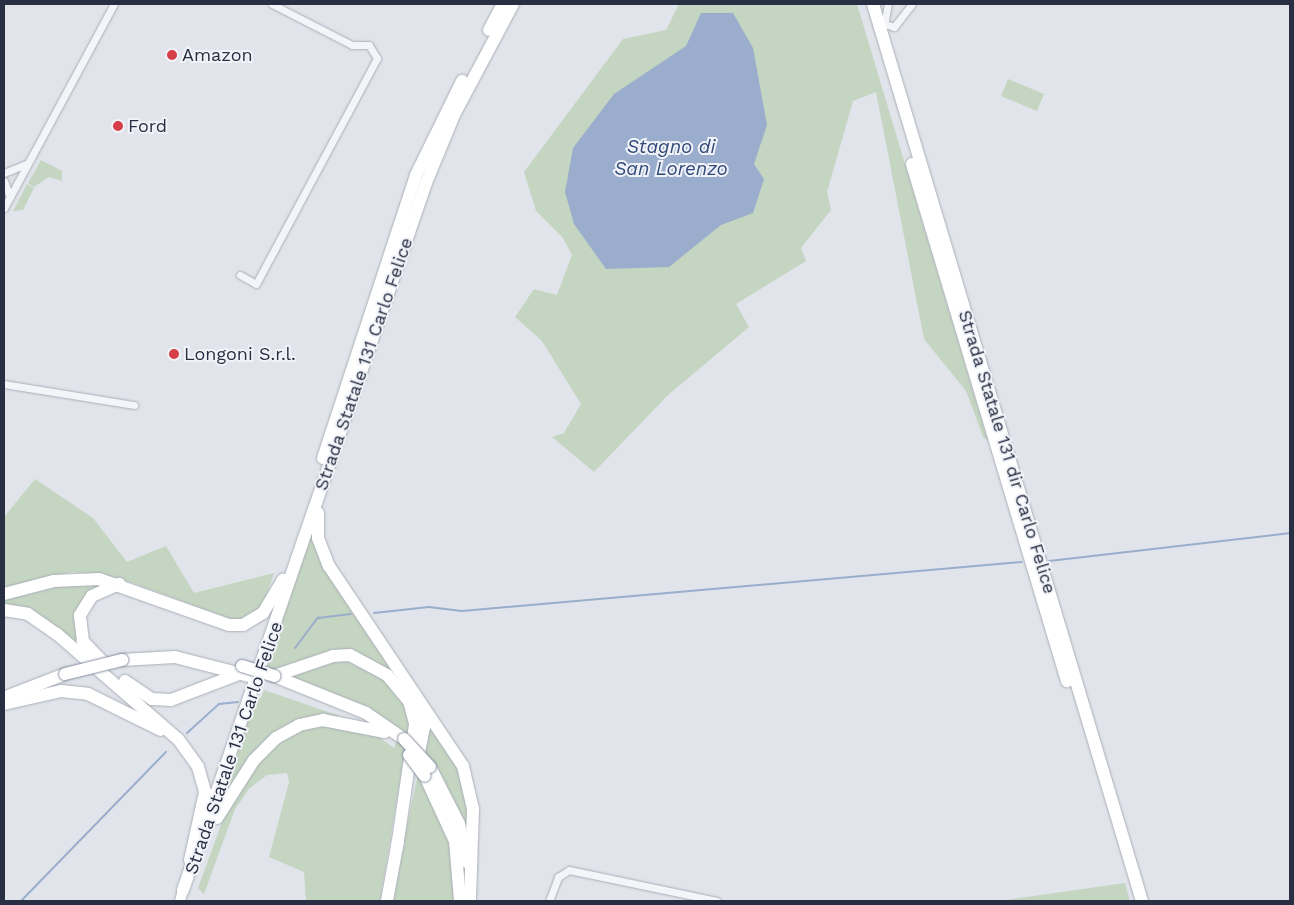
<!DOCTYPE html>
<html>
<head>
<meta charset="utf-8">
<style>
  body { margin:0 }
  #map { position:relative; width:1294px; height:905px; overflow:hidden; background:#e1e4ea; font-family:"Work Sans",sans-serif }
  div>[style] { position:absolute }
  .green>* { inset:0; background:#c4d5c1 }
  .water>* { inset:0; background:#9aadcc }
  .stream>* { height:2px; margin:-1px; padding:0 1px; transform-origin:1px; border-radius:1px; background:#9aadcc }
  .roads { filter:drop-shadow(0 0 1px #aaaeb8) drop-shadow(0 0 1px #aaaeb8) }
  .street>* { height:7px; margin:-3.5px; padding:0 3.5px; transform-origin:3.5px; border-radius:3.5px; background:#f4f5f8 }
  .secondary>* { height:10px; margin:-5px; padding:0 5px; transform-origin:5px; border-radius:5px; background:#fff }
  .highway>* { height:12px; margin:-6px; padding:0 6px; transform-origin:6px; border-radius:6px; background:#fff }
  .bridges { filter:drop-shadow(0 0 1px #878fa2) drop-shadow(0 0 1px #878fa2) }
  .highway-bridge>* { height:12px; margin:-6px; padding:0 6px; transform-origin:6px; border-radius:6px; background:#fff }
  .dots>* { width:14px; height:14px; translate:-50% -50%; box-sizing:border-box; border:2px solid #f1f3f8; border-radius:50% }
  span { translate:-50% -50%; white-space:nowrap; text-align:center; line-height:1.15; -webkit-text-stroke:4px #f1f3f8; paint-order:stroke }
  .poi-label { font-size:18px; color:#282f43 }
  .left { translate:0 -50%; text-align:left }
  .street-label { font-size:18px; color:#282f43 }
  .water-label { font-size:19px; color:#2f497a; font-style:italic }
  .frame { position:absolute; inset:0; border:5px solid #282f43; pointer-events:none }
</style>
</head>
<body>
<div id="map">
  <div class="green">
    <i style="clip-path:polygon(679px 4px,857px 4px,988px 441px,983px 437px,966px 391px,924px 339px,876px 92px,853px 101px,827px 192px,831px 210px,801px 248px,806px 261px,736px 304px,749px 327px,668px 395px,594px 472px,552px 437px,564px 433px,581px 404px,542px 341px,515px 317px,534px 289px,557px 295px,572px 255px,563px 238px,536px 211px,524px 172px,623px 39px,666px 30px)"></i>
    <i style="clip-path:polygon(1008px 79px,1044px 94px,1037px 111px,1001px 96px)"></i>
    <i style="clip-path:polygon(41px 160px,62px 171px,62px 181px,49px 177px,34px 187px,28px 183px)"></i>
    <i style="clip-path:polygon(27px 184px,34px 188px,23px 210px,13px 211px)"></i>
    <i style="clip-path:polygon(35px 479px,93px 518px,127px 562px,166px 546px,194px 593px,274px 573px,263px 606px,243px 620px,231px 619px,119px 578px,72px 572px,4px 588px,4px 517px)"></i>
    <i style="clip-path:polygon(313px 526px,315px 541px,397px 669px,396px 677px,373px 660px,348px 651px,287px 671px,267px 669px)"></i>
    <i style="clip-path:polygon(104px 583px,83px 599px,83px 647px,4px 606px,4px 597px,57px 584px)"></i>
    <i style="clip-path:polygon(344px 660px,389px 682px,411px 714px,380px 901px,306px 901px,304px 872px,269px 857px,289px 782px,287px 773px,267px 775px,249px 789px,235px 809px,204px 894px,198px 888px,225px 814px,259px 760px,284px 736px,325px 722px,376px 735px,394px 748px,400px 731px,288px 679px,322px 663px)"></i>
    <i style="clip-path:polygon(264px 690px,340px 716px,310px 716px,275px 732px,252px 754px,222px 801px,256px 696px,261px 698px)"></i>
    <i style="clip-path:polygon(427px 715px,458px 765px,465px 784px,471px 851px,451px 795px,423px 751px)"></i>
    <i style="clip-path:polygon(418px 774px,451px 835px,455px 901px,391px 901px)"></i>
    <i style="clip-path:polygon(1125px 883px,1130px 901px,999px 901px)"></i>
  </div>
  <div class="water">
    <i style="clip-path:polygon(701px 13px,733px 13px,753px 48px,767px 125px,754px 164px,764px 179px,753px 213px,721px 225px,669px 267px,606px 269px,574px 224px,565px 192px,573px 148px,614px 94px,686px 46px)"></i>
  </div>
  <div class="stream">
    <i style="left:1049px;top:561px;width:243px;rotate:-6.6deg"></i>
    <i style="left:374px;top:613px;width:55px;rotate:-6.2deg"></i>
    <i style="left:429px;top:607px;width:33px;rotate:7deg"></i>
    <i style="left:462px;top:611px;width:562px;rotate:-5deg"></i>
    <i style="left:295px;top:648px;width:38px;rotate:-53deg"></i>
    <i style="left:318px;top:618px;width:33px;rotate:-7deg"></i>
    <i style="left:187px;top:733px;width:43px;rotate:-42.2deg"></i>
    <i style="left:219px;top:704px;width:19px;rotate:-6deg"></i>
    <i style="left:21px;top:901px;width:208px;rotate:-45.8deg"></i>
  </div>
  <div class="roads">
    <div class="street">
      <i style="left:885px;top:24px;width:9px;rotate:18deg"></i>
      <i style="left:894px;top:27px;width:29px;rotate:-52deg"></i>
      <i style="left:884px;top:26px;width:22px;rotate:-80deg"></i>
      <i style="left:4px;top:173px;width:24px;rotate:-22deg"></i>
      <i style="left:4px;top:181px;width:17px;rotate:69deg"></i>
      <i style="left:4px;top:208px;width:232px;rotate:-61.7deg"></i>
      <i style="left:240px;top:275px;width:18px;rotate:29deg"></i>
      <i style="left:256px;top:284px;width:256px;rotate:-61.8deg"></i>
      <i style="left:377px;top:58px;width:15px;rotate:-122deg"></i>
      <i style="left:369px;top:45px;width:17px;rotate:180deg"></i>
      <i style="left:352px;top:45px;width:90px;rotate:-152.9deg"></i>
      <i style="left:4px;top:384px;width:132px;rotate:9.2deg"></i>
      <i style="left:549px;top:901px;width:26px;rotate:-69deg"></i>
      <i style="left:558px;top:877px;width:13px;rotate:-32deg"></i>
      <i style="left:569px;top:870px;width:151px;rotate:11.8deg"></i>
    </div>
    <div class="secondary">
      <i style="left:180px;top:901px;width:11px;rotate:-75deg"></i>
    </div>
    <div class="highway">
      <i style="left:873px;top:4px;width:936px;rotate:73.31deg"></i>
      <i style="left:489px;top:30px;width:30px;rotate:-62deg"></i>
      <i style="left:912px;top:164px;width:540px;rotate:73.31deg"></i>
      <i style="left:323px;top:458px;width:298px;rotate:-71.8deg"></i>
      <i style="left:416px;top:175px;width:105px;rotate:-63.9deg"></i>
      <i style="left:318px;top:513px;width:25px;rotate:90deg"></i>
      <i style="left:318px;top:538px;width:30px;rotate:69deg"></i>
      <i style="left:329px;top:566px;width:241px;rotate:56.2deg"></i>
      <i style="left:463px;top:766px;width:44px;rotate:76.9deg"></i>
      <i style="left:473px;top:809px;width:92px;rotate:91.9deg"></i>
      <i style="left:4px;top:594px;width:52px;rotate:-14.6deg"></i>
      <i style="left:54px;top:581px;width:45px;rotate:-2.5deg"></i>
      <i style="left:99px;top:579px;width:138px;rotate:19.5deg"></i>
      <i style="left:229px;top:625px;width:14px"></i>
      <i style="left:243px;top:625px;width:23px;rotate:-31deg"></i>
      <i style="left:263px;top:613px;width:39px;rotate:-59deg"></i>
      <i style="left:4px;top:610px;width:24px;rotate:9deg"></i>
      <i style="left:28px;top:614px;width:35px;rotate:35deg"></i>
      <i style="left:57px;top:634px;width:160px;rotate:41deg"></i>
      <i style="left:178px;top:739px;width:34px;rotate:54deg"></i>
      <i style="left:198px;top:767px;width:26px;rotate:74deg"></i>
      <i style="left:205px;top:792px;width:70px;rotate:102.4deg"></i>
      <i style="left:122px;top:660px;width:53px;rotate:-3.2deg"></i>
      <i style="left:175px;top:657px;width:76px;rotate:14.4deg"></i>
      <i style="left:102px;top:661px;width:28px;rotate:-134deg"></i>
      <i style="left:83px;top:641px;width:26px;rotate:-97deg"></i>
      <i style="left:80px;top:615px;width:22px;rotate:-58deg"></i>
      <i style="left:92px;top:596px;width:30px;rotate:-24deg"></i>
      <i style="left:274px;top:676px;width:62px;rotate:-18.7deg"></i>
      <i style="left:333px;top:656px;width:17px;rotate:-3deg"></i>
      <i style="left:350px;top:655px;width:42px;rotate:28.4deg"></i>
      <i style="left:387px;top:675px;width:34px;rotate:50deg"></i>
      <i style="left:409px;top:701px;width:24px;rotate:75deg"></i>
      <i style="left:415px;top:724px;width:125px;rotate:98.3deg"></i>
      <i style="left:274px;top:676px;width:99px;rotate:21.9deg"></i>
      <i style="left:366px;top:713px;width:46px;rotate:34.4deg"></i>
      <i style="left:125px;top:681px;width:32px;rotate:34deg"></i>
      <i style="left:152px;top:699px;width:19px;rotate:3deg"></i>
      <i style="left:171px;top:700px;width:73px;rotate:-20.9deg"></i>
      <i style="left:8px;top:696px;width:61px;rotate:-21.1deg"></i>
      <i style="left:4px;top:704px;width:58px;rotate:-12.8deg"></i>
      <i style="left:61px;top:691px;width:27px;rotate:6deg"></i>
      <i style="left:88px;top:694px;width:81px;rotate:26.3deg"></i>
      <i style="left:417px;top:763px;width:36px;rotate:-79deg"></i>
      <i style="left:424px;top:728px;width:19px;rotate:-99deg"></i>
      <i style="left:430px;top:767px;width:64px;rotate:63deg"></i>
      <i style="left:459px;top:824px;width:39px;rotate:78deg"></i>
      <i style="left:425px;top:776px;width:72px;rotate:65.2deg"></i>
      <i style="left:455px;top:841px;width:60px;rotate:85.2deg"></i>
      <i style="left:217px;top:818px;width:69px;rotate:-57.5deg"></i>
      <i style="left:254px;top:760px;width:31px;rotate:-45deg"></i>
      <i style="left:276px;top:738px;width:26px;rotate:-29deg"></i>
      <i style="left:299px;top:725px;width:25px;rotate:-12deg"></i>
      <i style="left:323px;top:720px;width:63px;rotate:11deg"></i>
      <i style="left:183px;top:890px;width:748px;rotate:-71.03deg"></i>
      <i style="left:426px;top:183px;width:74px;rotate:-67.6deg"></i>
      <i style="left:454px;top:115px;width:126px;rotate:-62deg"></i>
      <i style="left:387px;top:901px;width:61px;rotate:-79.6deg"></i>
    </div>
  </div>
  <div class="bridges">
    <div class="highway-bridge">
      <i style="left:242px;top:666px;width:34px;rotate:17deg"></i>
      <i style="left:65px;top:674px;width:59px;rotate:-13.8deg"></i>
      <i style="left:404px;top:739px;width:38px;rotate:47deg"></i>
      <i style="left:409px;top:755px;width:26px;rotate:53deg"></i>
    </div>
  </div>
  <div class="dots">
    <i style="left:172px;top:55px;background:#d63f47"></i>
    <i style="left:118px;top:126px;background:#d63f47"></i>
    <i style="left:174px;top:354px;background:#d63f47"></i>
  </div>
  <div class="poi-label">
    <span class="left" style="left:182px;top:55px">Amazon</span>
    <span class="left" style="left:128px;top:126px">Ford</span>
    <span class="left" style="left:184px;top:354px">Longoni S.r.l.</span>
  </div>
  <div class="street-label">
    <span style="left:364px;top:364px;rotate:-71deg">Strada Statale 131 Carlo Felice</span>
    <span style="left:1007px;top:452px;rotate:73deg">Strada Statale 131 dir Carlo Felice</span>
    <span style="left:234px;top:748px;rotate:-71deg">Strada Statale 131 Carlo Felice</span>
  </div>
  <div class="water-label">
    <span style="left:671px;top:158px">Stagno di<br>San Lorenzo</span>
  </div>
  <div class="frame"></div>
</div>
</body>
</html>
